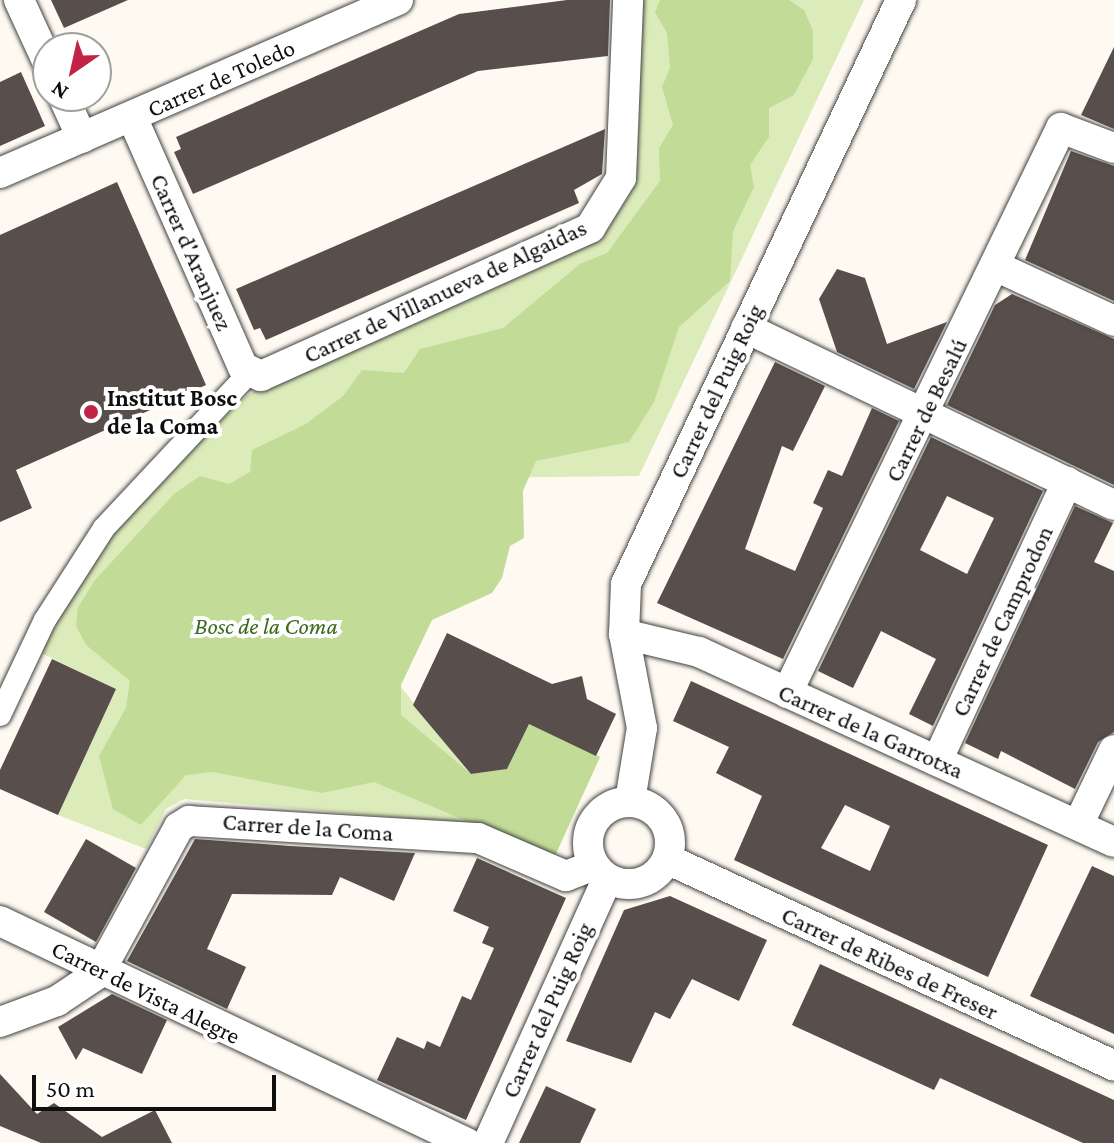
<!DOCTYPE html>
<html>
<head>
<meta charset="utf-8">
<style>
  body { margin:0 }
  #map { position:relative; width:1114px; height:1143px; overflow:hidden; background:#fffaf1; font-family:"Crimson Pro",serif }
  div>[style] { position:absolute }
  .green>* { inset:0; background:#dbebb9 }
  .forest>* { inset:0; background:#c2dc98 }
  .building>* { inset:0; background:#584e4b }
  .roads { filter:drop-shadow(0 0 2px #424242) drop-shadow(0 0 2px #424242) }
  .pedestrian>* { height:22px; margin:-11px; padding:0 11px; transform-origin:11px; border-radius:11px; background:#fff }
  .minor>* { height:30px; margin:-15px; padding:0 15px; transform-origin:15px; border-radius:15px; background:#fff }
  .minor>.ring { margin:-15px; padding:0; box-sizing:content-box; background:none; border:30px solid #fff; border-radius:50% }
  .dots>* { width:22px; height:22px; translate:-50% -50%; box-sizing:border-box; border:4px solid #fff; border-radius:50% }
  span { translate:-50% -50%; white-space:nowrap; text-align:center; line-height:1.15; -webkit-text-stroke:8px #fff; paint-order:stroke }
  .street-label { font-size:24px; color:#0f0f0f }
  .poi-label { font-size:24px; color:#0f0f0f; font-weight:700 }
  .left { translate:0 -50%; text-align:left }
  .park-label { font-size:24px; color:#39691d; font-style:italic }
  .north { position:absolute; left:32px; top:32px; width:80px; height:80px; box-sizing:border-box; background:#fff; border:2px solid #9f9f9f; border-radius:50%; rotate:214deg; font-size:22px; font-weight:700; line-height:32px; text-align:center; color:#0f0f0f }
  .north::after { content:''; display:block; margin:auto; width:28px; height:36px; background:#c22345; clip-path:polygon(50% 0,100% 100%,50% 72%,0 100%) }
  .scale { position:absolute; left:32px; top:1075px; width:244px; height:36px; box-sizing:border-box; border:4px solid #0f0f0f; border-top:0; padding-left:10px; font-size:24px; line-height:28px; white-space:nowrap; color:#0f0f0f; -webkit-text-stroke:6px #fff; paint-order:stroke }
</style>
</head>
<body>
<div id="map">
  <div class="green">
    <i style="clip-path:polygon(643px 0,864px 0,639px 476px,462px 478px,398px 622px,401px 687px,471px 774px,507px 769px,529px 724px,600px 757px,554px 858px,461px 823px,184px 799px,166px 809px,146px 849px,58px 815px,116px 689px,37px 651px,86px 566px,138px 497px,249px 394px,603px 237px,636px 179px)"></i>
  </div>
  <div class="forest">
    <i style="clip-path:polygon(660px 0,789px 0,804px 10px,813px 31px,813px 59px,794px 95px,769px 108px,769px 137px,750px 165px,754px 187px,733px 231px,730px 281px,679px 327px,654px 402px,629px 442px,536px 461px,523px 491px,524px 538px,510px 546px,502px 578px,492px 593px,432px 620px,401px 685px,401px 715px,471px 774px,507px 769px,529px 724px,600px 757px,554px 858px,374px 782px,322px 793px,213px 772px,186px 775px,141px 825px,113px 809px,99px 756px,126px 708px,130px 681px,86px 645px,76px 626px,78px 607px,95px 580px,174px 494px,200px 476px,229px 484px,250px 472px,252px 450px,306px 424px,343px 396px,362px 370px,404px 373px,420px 349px,503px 328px,580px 264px,607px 253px,660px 181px,659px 148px,673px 125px,662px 87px,670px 68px,667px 33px,655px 12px)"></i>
  </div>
  <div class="building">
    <i style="clip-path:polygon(51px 0,128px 0,64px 28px)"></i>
    <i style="clip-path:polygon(567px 0,610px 0,608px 56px,478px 71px,193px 194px,174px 152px,181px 149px,176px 137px,459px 14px)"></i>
    <i style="clip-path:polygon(1114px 47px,1114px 129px,1081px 115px)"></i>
    <i style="clip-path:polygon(21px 72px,45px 126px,0 146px,0 82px)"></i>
    <i style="clip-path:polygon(605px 129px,602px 174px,574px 190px,579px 203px,266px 340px,260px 328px,254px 330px,236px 289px)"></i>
    <i style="clip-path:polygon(1071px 151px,1114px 166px,1114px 301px,1025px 260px)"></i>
    <i style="clip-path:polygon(117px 182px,206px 385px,16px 470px,32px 508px,0 522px,0 235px)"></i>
    <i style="clip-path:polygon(837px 269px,865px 278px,887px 344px,947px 322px,914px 389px,837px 352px,819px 299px)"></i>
    <i style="clip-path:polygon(1012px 294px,1114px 339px,1114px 485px,947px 405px,995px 305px)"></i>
    <i style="clip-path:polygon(775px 362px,825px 386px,793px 451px,782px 446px,745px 549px,795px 571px,823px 508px,813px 503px,828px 470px,842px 476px,872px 408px,899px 421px,783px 659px,657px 603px)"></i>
    <i style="clip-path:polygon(evenodd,931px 437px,1043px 491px,933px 726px,909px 714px,936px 659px,881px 631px,853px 688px,818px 671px,931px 437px,947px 496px,994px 518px,967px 574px,920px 550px,947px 496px)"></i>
    <i style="clip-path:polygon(1075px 506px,1113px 523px,1094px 562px,1114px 571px,1114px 732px,1098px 742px,1075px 789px,1001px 751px,998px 759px,965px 743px)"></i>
    <i style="clip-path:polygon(447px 633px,552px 684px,582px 676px,587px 699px,616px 714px,596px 756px,529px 724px,507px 769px,471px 774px,413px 705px)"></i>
    <i style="clip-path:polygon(52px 659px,116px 689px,58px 815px,0 789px,0 770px)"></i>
    <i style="clip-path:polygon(evenodd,691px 681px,1048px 845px,988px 977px,734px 860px,762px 796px,716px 773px,729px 747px,673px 721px,691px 681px,845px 805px,890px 826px,870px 871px,821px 848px,845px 805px)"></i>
    <i style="clip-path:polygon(86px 839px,136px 868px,96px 942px,44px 912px)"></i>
    <i style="clip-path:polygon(195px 839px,290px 846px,415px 853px,394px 901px,340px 877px,332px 895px,232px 894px,207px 949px,246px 967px,227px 1009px,127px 961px)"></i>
    <i style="clip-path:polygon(477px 858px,566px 898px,466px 1120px,377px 1080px,397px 1037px,424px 1049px,427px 1041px,440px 1047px,462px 996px,471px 1000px,494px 948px,482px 943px,489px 927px,453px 911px)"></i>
    <i style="clip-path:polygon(1092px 866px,1114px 876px,1114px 1034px,1030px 996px)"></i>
    <i style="clip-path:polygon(670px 896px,767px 940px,739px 1001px,692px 979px,670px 1019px,655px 1012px,631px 1063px,566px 1041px,624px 910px)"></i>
    <i style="clip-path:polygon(820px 964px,1114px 1100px,1114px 1143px,1083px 1143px,940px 1078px,934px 1090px,792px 1025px)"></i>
    <i style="clip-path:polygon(112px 994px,167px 1020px,142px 1074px,83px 1048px,76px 1060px,58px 1027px)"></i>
    <i style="clip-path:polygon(0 1074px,37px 1114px,54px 1103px,102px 1137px,155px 1110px,172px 1143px,41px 1143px,0 1126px)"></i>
    <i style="clip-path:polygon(546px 1086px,596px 1109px,580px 1143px,519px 1143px)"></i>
  </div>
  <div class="roads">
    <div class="pedestrian">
      <i style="left:0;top:715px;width:105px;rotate:-64.7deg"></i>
      <i style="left:45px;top:620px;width:109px;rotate:-57.3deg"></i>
      <i style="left:104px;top:528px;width:211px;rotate:-46.9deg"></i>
    </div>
    <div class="minor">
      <i style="left:19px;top:0;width:69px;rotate:65.3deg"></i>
      <i style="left:63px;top:96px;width:46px;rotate:65.7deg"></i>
      <i style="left:132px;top:117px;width:274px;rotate:66.1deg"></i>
      <i style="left:243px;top:367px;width:20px;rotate:27deg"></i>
      <i style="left:261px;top:376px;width:361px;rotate:-24.2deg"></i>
      <i style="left:590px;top:228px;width:59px;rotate:-58.2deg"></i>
      <i style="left:621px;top:178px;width:178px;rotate:-87.7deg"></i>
      <i style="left:0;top:173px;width:434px;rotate:-23.5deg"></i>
      <i style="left:995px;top:266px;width:131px;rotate:24.8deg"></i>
      <i style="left:746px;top:328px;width:408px;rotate:25.7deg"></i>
      <i style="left:624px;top:634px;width:77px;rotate:13.5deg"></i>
      <i style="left:699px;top:652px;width:456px;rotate:24.6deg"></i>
      <i style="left:787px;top:693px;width:628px;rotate:-64.13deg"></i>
      <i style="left:1061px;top:128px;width:57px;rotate:20.7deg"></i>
      <i style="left:937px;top:761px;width:308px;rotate:-65deg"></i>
      <i style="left:630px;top:801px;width:74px;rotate:-80.7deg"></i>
      <i style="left:642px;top:728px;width:96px;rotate:-100.8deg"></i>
      <i style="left:624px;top:634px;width:50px;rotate:-87.7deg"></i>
      <i style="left:626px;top:584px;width:646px;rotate:-64.78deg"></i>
      <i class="ring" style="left:588px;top:802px;width:52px;height:52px"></i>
      <i style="left:1078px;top:825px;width:83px;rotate:-64.4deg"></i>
      <i style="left:667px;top:859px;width:493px;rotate:24.8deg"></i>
      <i style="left:0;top:921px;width:517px;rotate:25.43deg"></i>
      <i style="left:0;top:1022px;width:61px;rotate:-20.2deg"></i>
      <i style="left:57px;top:1001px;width:50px;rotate:-33.7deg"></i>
      <i style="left:99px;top:973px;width:166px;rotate:-61.3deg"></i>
      <i style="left:179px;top:827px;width:12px;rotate:-31deg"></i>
      <i style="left:189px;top:821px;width:289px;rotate:3.4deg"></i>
      <i style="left:478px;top:838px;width:96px;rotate:23.4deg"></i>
      <i style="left:566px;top:876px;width:30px;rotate:-21deg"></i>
      <i style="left:488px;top:1143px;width:290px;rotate:-65.7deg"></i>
    </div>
  </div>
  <div class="dots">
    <i style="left:91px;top:412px;background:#c22345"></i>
  </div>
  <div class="street-label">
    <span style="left:221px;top:78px;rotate:-24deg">Carrer de Toledo</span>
    <span style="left:192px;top:252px;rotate:66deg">Carrer d'Aranjuez</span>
    <span style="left:445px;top:291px;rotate:-25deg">Carrer de Villanueva de Algaidas</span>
    <span style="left:716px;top:391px;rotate:-65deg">Carrer del Puig Roig</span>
    <span style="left:926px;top:410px;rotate:-64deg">Carrer de Besalú</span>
    <span style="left:1002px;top:621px;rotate:-65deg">Carrer de Camprodon</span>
    <span style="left:871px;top:731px;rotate:24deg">Carrer de la Garrotxa</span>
    <span style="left:308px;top:827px;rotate:4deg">Carrer de la Coma</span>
    <span style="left:890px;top:963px;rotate:25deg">Carrer de Ribes de Freser</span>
    <span style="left:146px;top:992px;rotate:26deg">Carrer de Vista Alegre</span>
    <span style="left:547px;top:1010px;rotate:-66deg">Carrer del Puig Roig</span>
  </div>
  <div class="poi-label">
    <span class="left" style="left:107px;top:412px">Institut Bosc<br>de la Coma</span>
  </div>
  <div class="park-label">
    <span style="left:266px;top:626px">Bosc de la Coma</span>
  </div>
  <div class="north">N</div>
  <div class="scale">50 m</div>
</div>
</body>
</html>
